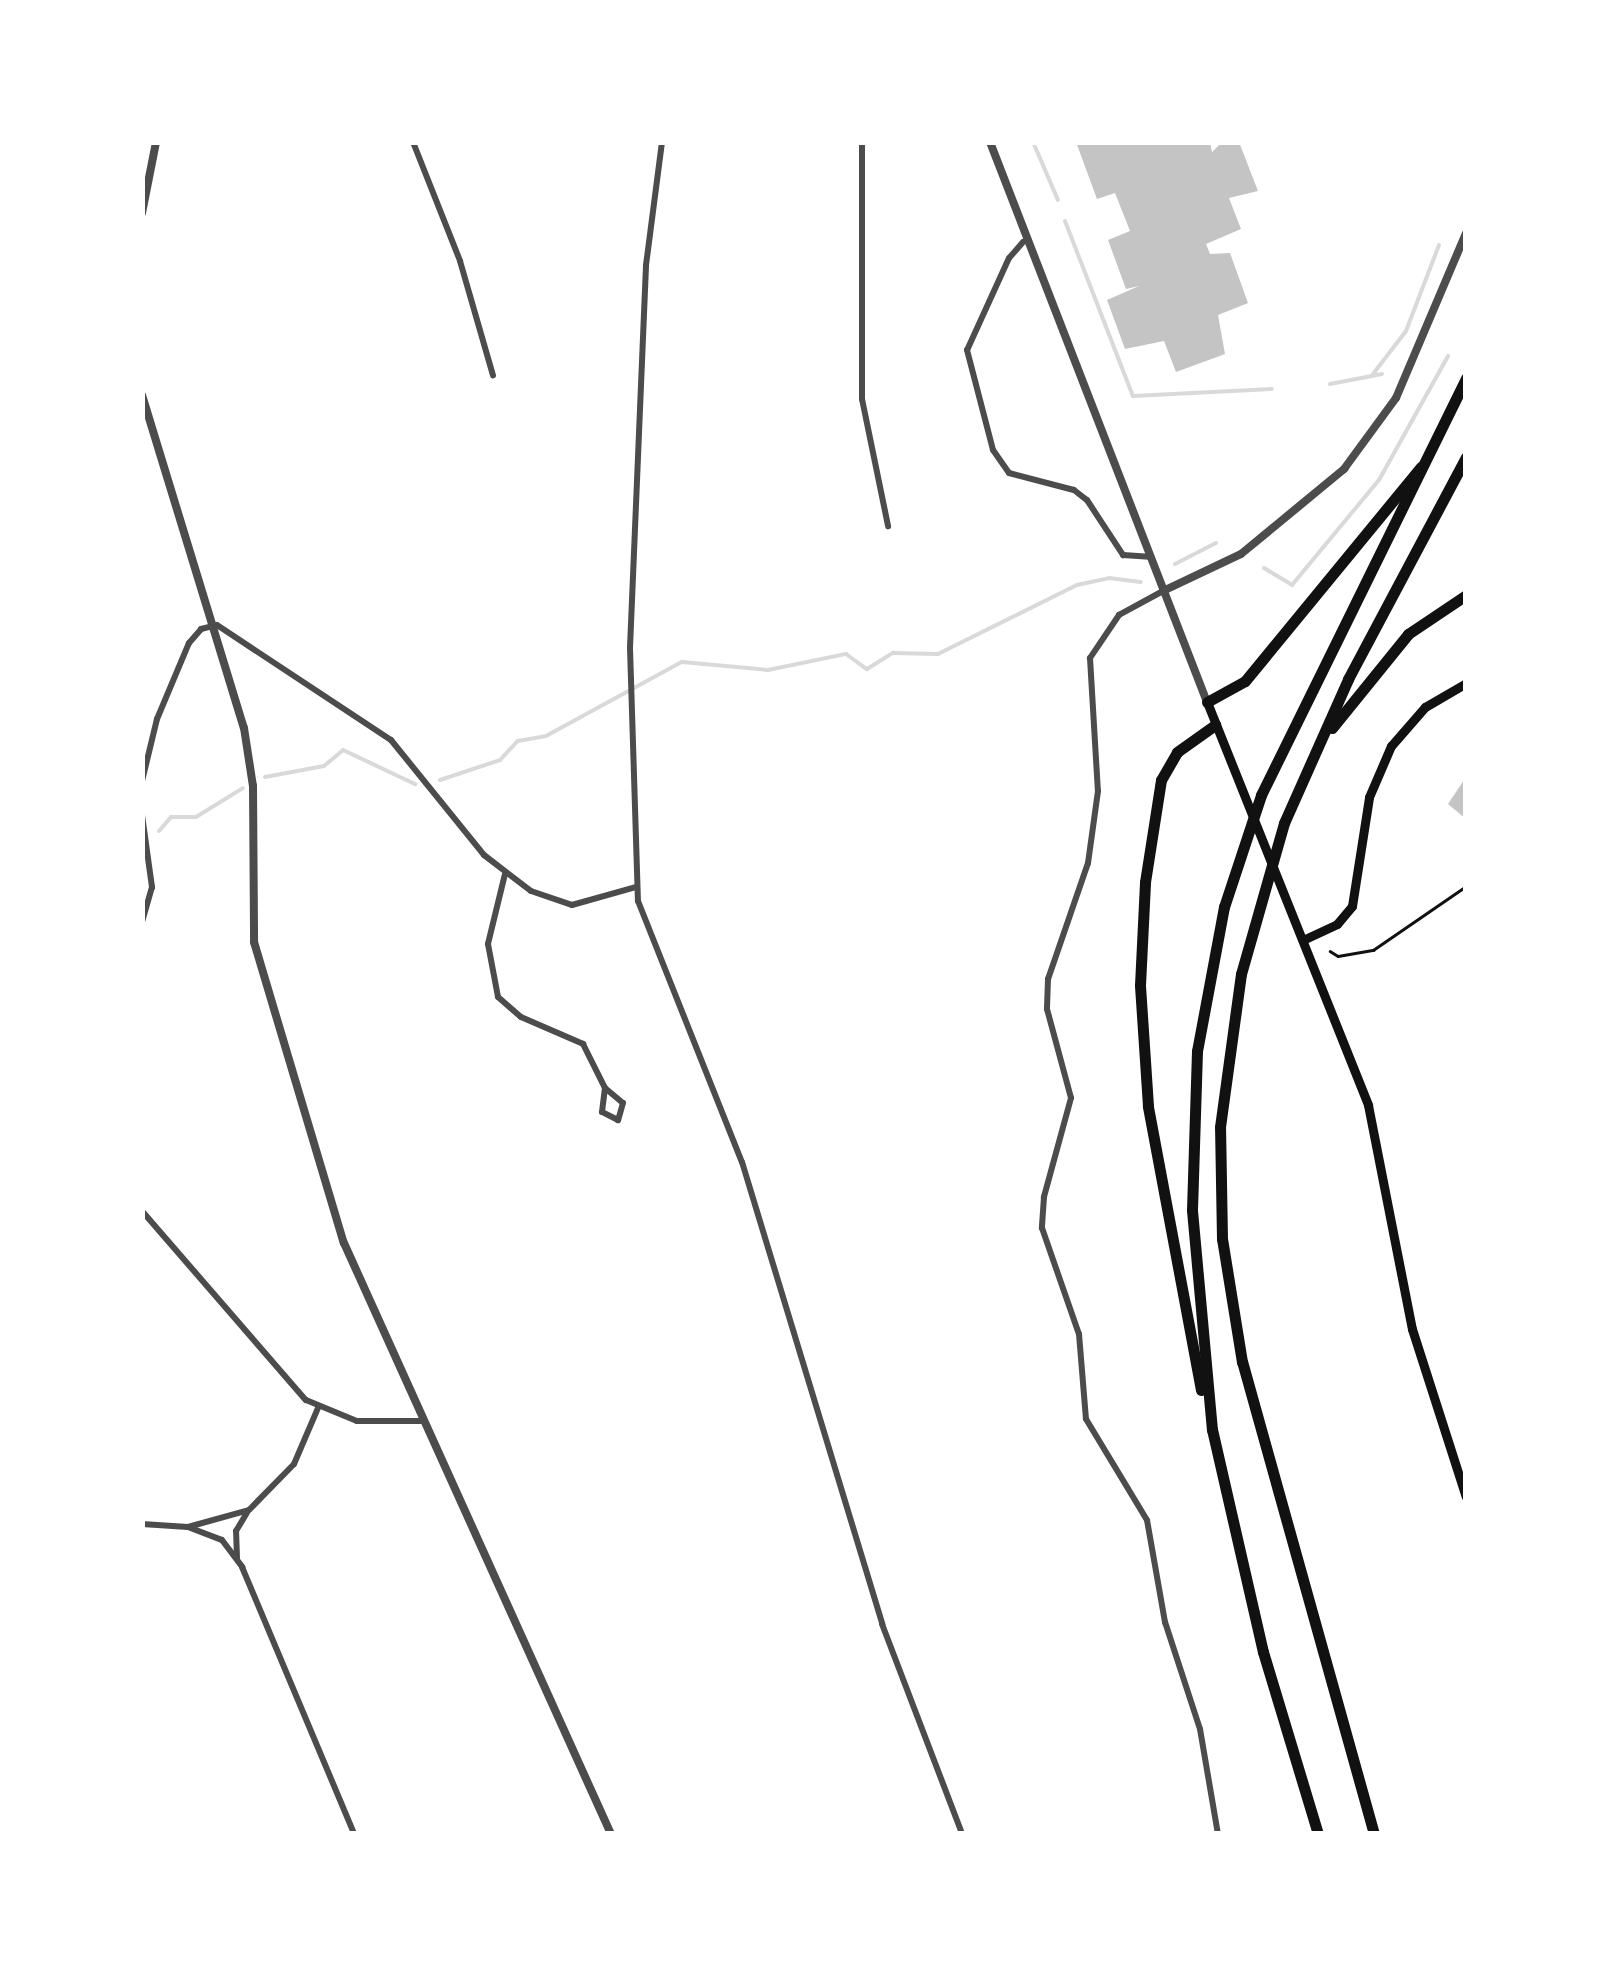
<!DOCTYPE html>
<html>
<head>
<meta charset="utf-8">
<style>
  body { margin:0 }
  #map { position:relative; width:1608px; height:1976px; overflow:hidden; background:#fff; font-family:Merriweather,serif }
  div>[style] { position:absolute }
  .stream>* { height:4px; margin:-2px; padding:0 2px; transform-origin:2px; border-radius:2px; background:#d9d9d9 }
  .building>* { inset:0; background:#c4c4c4 }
  .path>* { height:2.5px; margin:-1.25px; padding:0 1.25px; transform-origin:1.25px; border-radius:1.25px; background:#111 }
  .minor>* { height:6px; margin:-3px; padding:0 3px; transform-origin:3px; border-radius:3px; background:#4c4c4c }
  .tertiary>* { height:8px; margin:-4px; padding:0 4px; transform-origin:4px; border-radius:4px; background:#4c4c4c }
  .primary>* { height:9px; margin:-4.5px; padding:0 4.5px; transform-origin:4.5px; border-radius:4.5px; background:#111 }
  .motorway>* { height:11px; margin:-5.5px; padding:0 5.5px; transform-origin:5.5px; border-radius:5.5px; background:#111 }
  span { translate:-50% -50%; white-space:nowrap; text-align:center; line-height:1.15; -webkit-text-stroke:10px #fff; paint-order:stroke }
  .frame { position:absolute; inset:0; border:145px solid #fff; pointer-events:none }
</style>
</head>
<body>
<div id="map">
  <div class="stream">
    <i style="left:1033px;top:142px;width:63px;rotate:66.7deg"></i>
    <i style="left:1065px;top:221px;width:188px;rotate:68.8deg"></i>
    <i style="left:1133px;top:396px;width:139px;rotate:-2.9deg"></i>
    <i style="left:1373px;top:374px;width:54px;rotate:-52.5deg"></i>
    <i style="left:1406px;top:331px;width:92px;rotate:-69deg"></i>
    <i style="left:1330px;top:384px;width:53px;rotate:-10.9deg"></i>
    <i style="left:1175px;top:564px;width:46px;rotate:-27.1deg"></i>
    <i style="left:1264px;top:568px;width:33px;rotate:31deg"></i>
    <i style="left:1292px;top:585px;width:136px;rotate:-50.4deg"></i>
    <i style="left:1379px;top:480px;width:142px;rotate:-60.9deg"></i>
    <i style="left:265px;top:777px;width:60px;rotate:-10.6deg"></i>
    <i style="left:324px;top:766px;width:25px;rotate:-40deg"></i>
    <i style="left:343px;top:750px;width:80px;rotate:25.3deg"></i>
    <i style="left:440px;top:780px;width:63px;rotate:-18.4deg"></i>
    <i style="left:500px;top:760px;width:26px;rotate:-47deg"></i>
    <i style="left:518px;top:741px;width:28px;rotate:-10deg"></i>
    <i style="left:546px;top:736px;width:155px;rotate:-28.6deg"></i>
    <i style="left:682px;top:662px;width:86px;rotate:5.3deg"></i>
    <i style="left:768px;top:670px;width:80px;rotate:-11.6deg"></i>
    <i style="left:846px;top:654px;width:26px;rotate:36deg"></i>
    <i style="left:867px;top:669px;width:31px;rotate:-32deg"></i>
    <i style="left:893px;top:653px;width:45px;rotate:1.3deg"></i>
    <i style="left:938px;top:654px;width:155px;rotate:-26.4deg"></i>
    <i style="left:1077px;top:585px;width:33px;rotate:-12deg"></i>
    <i style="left:1109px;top:578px;width:32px;rotate:7deg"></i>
    <i style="left:159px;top:831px;width:18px;rotate:-49deg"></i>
    <i style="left:171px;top:817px;width:25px"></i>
    <i style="left:196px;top:817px;width:55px;rotate:-31.7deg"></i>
  </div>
  <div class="building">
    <i style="clip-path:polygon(1076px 142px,1210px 142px,1212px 152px,1222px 142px,1239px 142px,1258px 191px,1229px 198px,1241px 229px,1206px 244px,1210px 254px,1230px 253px,1248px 303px,1218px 315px,1225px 354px,1176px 372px,1164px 341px,1125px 349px,1107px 300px,1139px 286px,1126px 289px,1108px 240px,1130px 231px,1115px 193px,1097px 199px)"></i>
    <i style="clip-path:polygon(1466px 777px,1466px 819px,1448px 804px)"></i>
  </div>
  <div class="path">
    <i style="left:1330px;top:951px;width:9px;rotate:32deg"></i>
    <i style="left:1338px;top:956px;width:36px;rotate:-10deg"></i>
    <i style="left:1373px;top:950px;width:113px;rotate:-34.5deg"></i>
  </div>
  <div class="minor">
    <i style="left:413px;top:142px;width:128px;rotate:68.4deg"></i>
    <i style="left:460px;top:261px;width:119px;rotate:73.9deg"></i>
    <i style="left:662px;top:142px;width:125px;rotate:97.4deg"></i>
    <i style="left:646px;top:266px;width:382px;rotate:92.4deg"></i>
    <i style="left:630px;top:648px;width:253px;rotate:88.2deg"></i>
    <i style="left:638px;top:901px;width:281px;rotate:68.3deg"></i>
    <i style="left:742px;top:1162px;width:483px;rotate:73.1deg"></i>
    <i style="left:882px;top:1624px;width:225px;rotate:69.1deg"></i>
    <i style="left:862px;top:142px;width:257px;rotate:90deg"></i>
    <i style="left:862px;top:399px;width:130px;rotate:78.4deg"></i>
    <i style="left:1023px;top:242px;width:21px;rotate:131deg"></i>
    <i style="left:1009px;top:258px;width:101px;rotate:114.5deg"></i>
    <i style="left:967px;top:350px;width:103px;rotate:75.4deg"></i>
    <i style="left:993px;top:450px;width:28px;rotate:55deg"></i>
    <i style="left:1009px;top:473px;width:67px;rotate:14.7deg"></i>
    <i style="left:1074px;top:490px;width:16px;rotate:38deg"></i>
    <i style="left:1087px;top:500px;width:66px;rotate:56.8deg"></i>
    <i style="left:1123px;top:555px;width:26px;rotate:4deg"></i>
    <i style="left:1163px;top:591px;width:50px;rotate:151.4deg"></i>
    <i style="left:1119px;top:615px;width:52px;rotate:124deg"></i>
    <i style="left:1090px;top:658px;width:133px;rotate:86.6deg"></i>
    <i style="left:1098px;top:791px;width:73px;rotate:97.9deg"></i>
    <i style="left:1088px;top:863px;width:123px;rotate:109deg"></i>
    <i style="left:1048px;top:979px;width:30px;rotate:92deg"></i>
    <i style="left:1047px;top:1009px;width:92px;rotate:74.9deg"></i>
    <i style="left:1071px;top:1098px;width:103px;rotate:105.3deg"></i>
    <i style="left:1044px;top:1197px;width:31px;rotate:94deg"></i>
    <i style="left:1042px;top:1228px;width:112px;rotate:70.8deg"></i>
    <i style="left:1079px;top:1334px;width:85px;rotate:85.3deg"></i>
    <i style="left:1086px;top:1419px;width:118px;rotate:58.9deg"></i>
    <i style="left:1147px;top:1520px;width:104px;rotate:80deg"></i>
    <i style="left:1165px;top:1622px;width:113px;rotate:71.9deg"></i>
    <i style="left:1200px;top:1729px;width:107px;rotate:80.3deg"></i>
    <i style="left:142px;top:781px;width:64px;rotate:-76.4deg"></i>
    <i style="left:157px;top:719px;width:82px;rotate:-67.2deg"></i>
    <i style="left:189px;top:643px;width:18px;rotate:-49deg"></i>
    <i style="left:201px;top:629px;width:16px;rotate:-14deg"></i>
    <i style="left:217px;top:625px;width:209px;rotate:33.5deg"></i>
    <i style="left:391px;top:740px;width:148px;rotate:51deg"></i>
    <i style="left:484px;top:855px;width:59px;rotate:37.5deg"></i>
    <i style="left:531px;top:891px;width:43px;rotate:18.9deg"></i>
    <i style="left:572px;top:905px;width:66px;rotate:-15.7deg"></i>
    <i style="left:142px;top:815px;width:73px;rotate:82.1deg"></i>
    <i style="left:152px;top:887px;width:37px;rotate:106deg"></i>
    <i style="left:505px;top:874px;width:72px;rotate:103.7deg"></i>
    <i style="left:488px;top:944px;width:54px;rotate:79.3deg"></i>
    <i style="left:498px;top:997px;width:30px;rotate:41deg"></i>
    <i style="left:521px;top:1017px;width:68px;rotate:23.5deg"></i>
    <i style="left:583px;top:1044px;width:49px;rotate:63.4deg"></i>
    <i style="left:605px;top:1088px;width:23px;rotate:40deg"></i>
    <i style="left:623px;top:1103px;width:18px;rotate:106deg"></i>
    <i style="left:618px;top:1120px;width:18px;rotate:-153deg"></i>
    <i style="left:602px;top:1112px;width:24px;rotate:-83deg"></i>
    <i style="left:142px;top:1211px;width:250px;rotate:49.1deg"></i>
    <i style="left:306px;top:1400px;width:55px;rotate:22.4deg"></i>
    <i style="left:357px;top:1421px;width:64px"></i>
    <i style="left:142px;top:1524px;width:46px;rotate:3.7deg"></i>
    <i style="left:188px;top:1527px;width:63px;rotate:-15.6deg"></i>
    <i style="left:249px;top:1510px;width:64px;rotate:-45.6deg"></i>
    <i style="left:294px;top:1464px;width:61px;rotate:-66.8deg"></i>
    <i style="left:188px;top:1527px;width:36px;rotate:21deg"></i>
    <i style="left:222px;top:1540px;width:34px;rotate:53deg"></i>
    <i style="left:242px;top:1567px;width:290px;rotate:67.2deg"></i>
    <i style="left:237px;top:1558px;width:27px;rotate:-92deg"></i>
    <i style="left:236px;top:1531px;width:21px;rotate:-59deg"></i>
  </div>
  <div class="tertiary">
    <i style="left:990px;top:142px;width:601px;rotate:68.82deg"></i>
    <i style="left:142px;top:213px;width:72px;rotate:-78.8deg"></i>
    <i style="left:142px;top:395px;width:348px;rotate:73deg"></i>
    <i style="left:244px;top:728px;width:59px;rotate:81.2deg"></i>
    <i style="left:253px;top:786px;width:156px;rotate:89.6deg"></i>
    <i style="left:254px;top:942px;width:314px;rotate:73.4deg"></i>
    <i style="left:344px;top:1243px;width:649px;rotate:65.69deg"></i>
    <i style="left:1163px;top:591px;width:86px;rotate:-25.4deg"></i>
    <i style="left:1241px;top:554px;width:134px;rotate:-39.5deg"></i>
    <i style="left:1344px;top:469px;width:88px;rotate:-53.8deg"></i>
    <i style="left:1396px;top:398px;width:179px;rotate:-67deg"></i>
  </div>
  <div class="primary">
    <i style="left:1207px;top:702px;width:434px;rotate:68.2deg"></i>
    <i style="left:1368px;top:1105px;width:228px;rotate:78.9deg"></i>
    <i style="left:1412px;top:1329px;width:176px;rotate:72.2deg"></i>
    <i style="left:1305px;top:939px;width:35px;rotate:-25deg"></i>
    <i style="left:1337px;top:924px;width:23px;rotate:-50deg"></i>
    <i style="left:1352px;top:906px;width:110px;rotate:-81.1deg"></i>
    <i style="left:1369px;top:797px;width:56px;rotate:-66.7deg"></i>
    <i style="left:1391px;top:746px;width:52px;rotate:-48.9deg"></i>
    <i style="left:1425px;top:707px;width:48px;rotate:-30.3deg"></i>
  </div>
  <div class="motorway">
    <i style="left:1207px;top:702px;width:43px;rotate:-28.9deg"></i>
    <i style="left:1245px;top:681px;width:277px;rotate:-50.6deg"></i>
    <i style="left:1332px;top:728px;width:121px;rotate:-51deg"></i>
    <i style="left:1408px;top:634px;width:70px;rotate:-33.9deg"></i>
    <i style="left:1201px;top:1390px;width:289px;rotate:-100.6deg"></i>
    <i style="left:1148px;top:1106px;width:121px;rotate:-93.8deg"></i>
    <i style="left:1140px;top:985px;width:103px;rotate:-87.2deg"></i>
    <i style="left:1145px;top:882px;width:103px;rotate:-81.1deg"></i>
    <i style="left:1161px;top:780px;width:32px;rotate:-60deg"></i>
    <i style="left:1177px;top:752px;width:47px;rotate:-35.4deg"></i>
    <i style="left:1318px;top:1834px;width:190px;rotate:-106.8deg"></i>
    <i style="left:1263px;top:1652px;width:228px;rotate:-102.9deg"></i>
    <i style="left:1212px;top:1430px;width:221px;rotate:-95.2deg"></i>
    <i style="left:1192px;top:1210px;width:159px;rotate:-88.2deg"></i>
    <i style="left:1197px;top:1051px;width:147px;rotate:-79.4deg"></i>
    <i style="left:1224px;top:907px;width:118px;rotate:-71.7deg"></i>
    <i style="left:1261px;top:795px;width:465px;rotate:-63.8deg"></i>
    <i style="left:1374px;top:1834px;width:490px;rotate:-105.6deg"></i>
    <i style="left:1242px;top:1362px;width:125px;rotate:-99.2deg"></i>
    <i style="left:1222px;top:1239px;width:112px;rotate:-91deg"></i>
    <i style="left:1220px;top:1127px;width:154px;rotate:-82.2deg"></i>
    <i style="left:1241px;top:974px;width:157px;rotate:-74.1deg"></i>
    <i style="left:1284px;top:823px;width:158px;rotate:-66deg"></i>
    <i style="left:1348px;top:679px;width:251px;rotate:-62deg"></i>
  </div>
  <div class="frame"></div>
</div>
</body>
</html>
